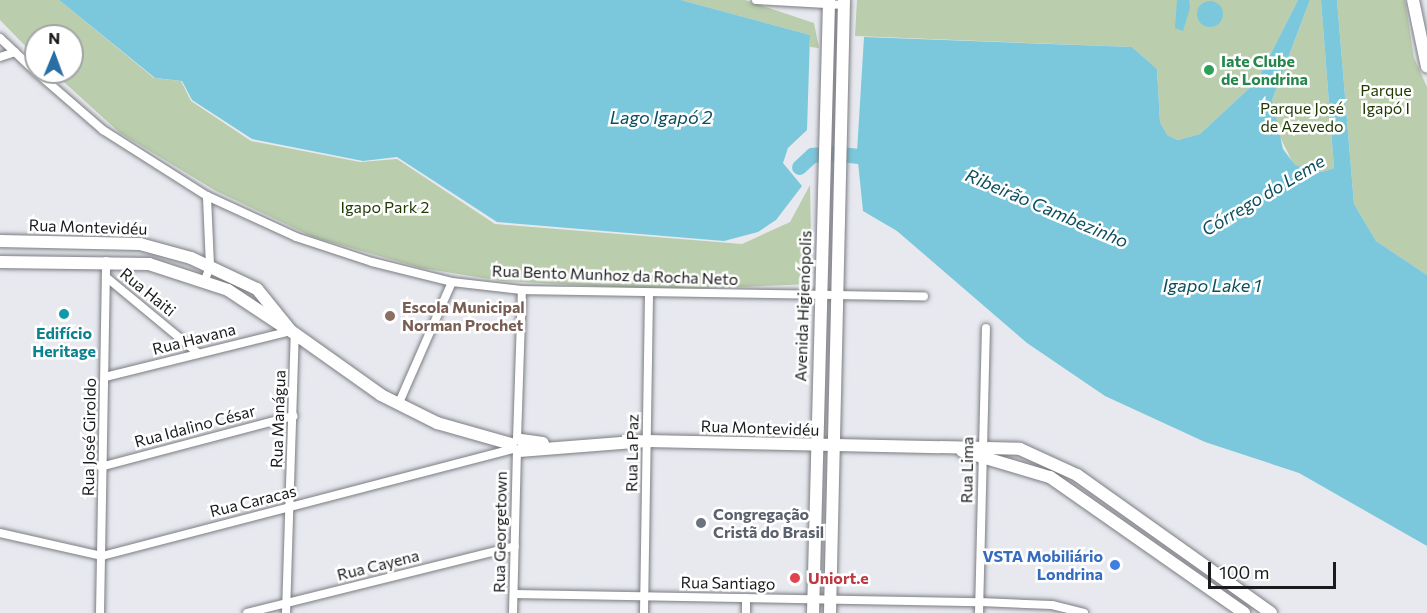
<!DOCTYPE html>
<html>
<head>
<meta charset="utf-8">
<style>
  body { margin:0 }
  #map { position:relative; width:1427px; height:613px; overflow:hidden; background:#e7e9ef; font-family:Commissioner,sans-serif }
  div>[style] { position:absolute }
  .green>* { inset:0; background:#bacdac }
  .water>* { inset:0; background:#7bc8dd }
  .round { border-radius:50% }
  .river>* { height:15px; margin:-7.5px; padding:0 7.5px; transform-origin:7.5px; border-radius:7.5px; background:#7bc8dd }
  .roads { filter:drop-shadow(0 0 2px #7b7d81) drop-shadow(0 0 2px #7b7d81) }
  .street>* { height:8px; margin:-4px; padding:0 4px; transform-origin:4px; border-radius:4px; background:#fff }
  .secondary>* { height:12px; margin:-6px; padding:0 6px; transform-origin:6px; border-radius:6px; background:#fff }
  .dots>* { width:16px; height:16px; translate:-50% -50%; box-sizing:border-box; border:3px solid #fff; border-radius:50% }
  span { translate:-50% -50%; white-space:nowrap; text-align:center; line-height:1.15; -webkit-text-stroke:5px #fff; paint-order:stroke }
  .leisure-label { font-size:16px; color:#27864d; font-weight:700 }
  .left { translate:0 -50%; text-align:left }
  .park-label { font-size:16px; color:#1e3800 }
  .street-label { font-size:16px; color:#1a1b1c }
  .education-label { font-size:16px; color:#785e54; font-weight:700 }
  .culture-label { font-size:16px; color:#0d838f; font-weight:700 }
  .worship-label { font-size:16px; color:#5b616d; font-weight:700 }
  .shop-label { font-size:16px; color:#366cbe; font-weight:700 }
  .right { translate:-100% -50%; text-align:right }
  .health-label { font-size:16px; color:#be3a42; font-weight:700 }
  .water-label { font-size:18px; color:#0b4f5e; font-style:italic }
  .north { position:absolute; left:24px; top:24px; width:60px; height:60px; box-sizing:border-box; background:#fff; border:2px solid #a3a4a4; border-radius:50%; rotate:1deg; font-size:16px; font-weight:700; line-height:24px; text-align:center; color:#1a1b1c }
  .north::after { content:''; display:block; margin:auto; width:21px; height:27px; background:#296fa3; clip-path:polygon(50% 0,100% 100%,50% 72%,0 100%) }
  .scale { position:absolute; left:1208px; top:562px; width:128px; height:27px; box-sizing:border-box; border:3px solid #1a1b1c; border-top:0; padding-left:8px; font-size:18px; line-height:21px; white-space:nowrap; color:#1a1b1c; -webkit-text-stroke:4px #fff; paint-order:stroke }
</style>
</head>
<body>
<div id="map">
  <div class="green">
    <i style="clip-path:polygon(0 0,59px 0,154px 78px,181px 81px,191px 101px,251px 141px,360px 162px,397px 159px,495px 224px,742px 244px,790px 222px,810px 185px,812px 284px,670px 290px,502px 281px,421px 268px,313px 237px,216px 191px,120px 133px,53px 72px,72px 72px,72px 36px,36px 36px,36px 57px,0 20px)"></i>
    <i style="clip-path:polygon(681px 0,745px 0,814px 23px,819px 48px,810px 47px,810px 35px)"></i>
    <i style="clip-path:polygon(857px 0,1298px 0,1257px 81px,1200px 134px,1178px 140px,1167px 135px,1160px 122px,1157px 69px,1132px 47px,855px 36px)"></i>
    <i style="clip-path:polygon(1310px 0,1321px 0,1334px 168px,1322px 172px,1294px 165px,1273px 123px,1272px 100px)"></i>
    <i style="clip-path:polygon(1337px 0,1405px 0,1414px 58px,1427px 87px,1427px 275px,1376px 241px,1354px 204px)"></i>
  </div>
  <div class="water">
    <i style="clip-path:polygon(59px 0,681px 0,810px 35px,807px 130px,788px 148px,783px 163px,802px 186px,776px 220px,758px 232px,724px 241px,497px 222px,397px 157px,363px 161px,252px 139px,192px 100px,182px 81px,155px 78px)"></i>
    <i style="clip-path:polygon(1177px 0,1189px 0,1190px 8px,1183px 31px,1175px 28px)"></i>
    <i style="clip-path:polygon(1298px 0,1310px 0,1272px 100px,1283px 149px,1295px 165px,1322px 172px,1334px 168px,1321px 0,1337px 0,1354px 204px,1376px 241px,1427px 275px,1427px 546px,1299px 473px,1205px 442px,1105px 396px,1027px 343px,897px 231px,863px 211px,857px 152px,864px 37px,1132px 47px,1157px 69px,1160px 122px,1167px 135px,1178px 140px,1200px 134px,1257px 81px)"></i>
    <i class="round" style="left:1197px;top:1px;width:26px;height:26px"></i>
  </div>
  <div class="river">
    <i style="left:799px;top:167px;width:18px;rotate:-43deg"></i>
    <i style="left:812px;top:155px;width:19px;rotate:-6deg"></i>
    <i style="left:831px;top:153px;width:46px;rotate:6.2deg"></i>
  </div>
  <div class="roads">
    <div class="street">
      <i style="left:756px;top:0;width:88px;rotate:3.3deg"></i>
      <i style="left:0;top:38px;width:50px;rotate:43.4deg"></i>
      <i style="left:0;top:57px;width:16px;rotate:-18deg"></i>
      <i style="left:36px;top:72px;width:89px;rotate:40.9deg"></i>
      <i style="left:103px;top:130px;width:123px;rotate:32.4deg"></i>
      <i style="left:207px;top:196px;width:98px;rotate:24.7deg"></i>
      <i style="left:296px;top:237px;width:80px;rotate:18.2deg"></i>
      <i style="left:372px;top:262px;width:82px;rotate:14deg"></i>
      <i style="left:452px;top:282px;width:70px;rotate:6.5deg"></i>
      <i style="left:522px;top:290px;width:402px;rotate:0.9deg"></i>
      <i style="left:106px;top:277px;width:119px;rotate:39.6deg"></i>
      <i style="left:205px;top:280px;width:15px;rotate:-70deg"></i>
      <i style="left:210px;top:266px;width:70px;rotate:-92.5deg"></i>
      <i style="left:105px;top:377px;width:192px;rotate:-13.9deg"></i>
      <i style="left:398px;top:405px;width:134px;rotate:-66.3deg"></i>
      <i style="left:517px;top:439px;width:149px;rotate:-88.1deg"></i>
      <i style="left:104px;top:466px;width:196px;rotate:-14.8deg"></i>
      <i style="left:0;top:533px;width:105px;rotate:12.7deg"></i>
      <i style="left:102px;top:556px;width:425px;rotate:-14.6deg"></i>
      <i style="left:514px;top:594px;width:466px;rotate:1deg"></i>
      <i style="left:980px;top:602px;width:72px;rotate:2.4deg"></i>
      <i style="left:1052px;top:605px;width:33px;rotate:14deg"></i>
      <i style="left:100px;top:613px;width:352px;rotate:-89deg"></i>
      <i style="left:247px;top:613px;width:276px;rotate:-14deg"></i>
      <i style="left:286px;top:613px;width:279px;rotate:-88.2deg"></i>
      <i style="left:513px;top:613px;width:162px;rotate:-88.6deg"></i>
      <i style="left:644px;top:613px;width:319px;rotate:-89.1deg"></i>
      <i style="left:746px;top:613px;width:15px;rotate:-90deg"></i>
      <i style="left:979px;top:613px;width:285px;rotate:-88.6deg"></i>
    </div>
    <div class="secondary">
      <i style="left:1413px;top:0;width:68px;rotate:78.2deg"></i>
      <i style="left:0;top:241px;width:140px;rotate:1.2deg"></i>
      <i style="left:140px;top:244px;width:53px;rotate:15.4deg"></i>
      <i style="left:191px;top:258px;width:73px;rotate:25.2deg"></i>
      <i style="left:257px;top:289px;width:54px;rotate:51deg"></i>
      <i style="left:291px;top:331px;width:110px;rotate:35.4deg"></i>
      <i style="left:381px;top:395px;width:63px;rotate:26.6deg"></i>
      <i style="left:437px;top:423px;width:77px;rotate:15.8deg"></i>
      <i style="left:0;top:262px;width:149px;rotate:0.8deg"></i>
      <i style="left:149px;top:264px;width:83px;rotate:18.2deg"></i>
      <i style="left:228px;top:290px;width:71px;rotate:33.5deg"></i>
      <i style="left:521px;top:440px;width:22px;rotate:8deg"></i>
      <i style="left:519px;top:451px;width:128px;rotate:-4.5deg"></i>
      <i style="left:647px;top:441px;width:373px;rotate:1.2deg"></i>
      <i style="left:1020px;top:449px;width:63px;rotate:24.5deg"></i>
      <i style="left:1077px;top:475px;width:238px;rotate:35.4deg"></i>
      <i style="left:962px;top:451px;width:92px;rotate:16.5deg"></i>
      <i style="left:1050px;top:477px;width:237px;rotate:35deg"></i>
      <i style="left:813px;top:613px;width:613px;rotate:-88.5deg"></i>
      <i style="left:830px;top:613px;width:613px;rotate:-88.69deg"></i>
    </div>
  </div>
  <div class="dots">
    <i style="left:1209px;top:70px;background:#2e9e5b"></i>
    <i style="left:64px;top:314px;background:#0f9aa8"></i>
    <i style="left:390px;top:316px;background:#8d6e63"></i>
    <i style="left:701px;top:523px;background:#6b7280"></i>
    <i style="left:1115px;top:565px;background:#3f7fe0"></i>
    <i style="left:795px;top:578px;background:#e0444e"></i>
  </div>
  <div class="leisure-label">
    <span class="left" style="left:1221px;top:70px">Iate Clube<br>de Londrina</span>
  </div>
  <div class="park-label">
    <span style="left:1386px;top:99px">Parque<br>Igapó I</span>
    <span style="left:1302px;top:117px">Parque José<br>de Azevedo</span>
    <span style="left:385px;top:207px">Igapo Park 2</span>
  </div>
  <div class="street-label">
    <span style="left:88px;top:227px;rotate:2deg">Rua Montevidéu</span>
    <span style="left:615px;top:275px;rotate:2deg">Rua Bento Munhoz da Rocha Neto</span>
    <span style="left:148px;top:292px;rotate:39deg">Rua Haiti</span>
    <span style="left:803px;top:306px;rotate:-88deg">Avenida Higienópolis</span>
    <span style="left:194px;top:339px;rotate:-14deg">Rua Havana</span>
    <span style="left:278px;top:419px;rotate:-88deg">Rua Manágua</span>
    <span style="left:195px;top:426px;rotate:-15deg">Rua Idalino César</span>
    <span style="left:760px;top:428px;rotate:2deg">Rua Montevidéu</span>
    <span style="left:89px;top:437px;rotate:-89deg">Rua José Giroldo</span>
    <span style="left:632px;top:453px;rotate:-89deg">Rua La Paz</span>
    <span style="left:967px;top:470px;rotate:-89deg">Rua Lima</span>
    <span style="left:253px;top:501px;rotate:-14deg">Rua Caracas</span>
    <span style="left:500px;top:532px;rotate:-89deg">Rua Georgetown</span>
    <span style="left:378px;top:565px;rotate:-14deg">Rua Cayena</span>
    <span style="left:728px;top:583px;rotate:1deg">Rua Santiago</span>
  </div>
  <div class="education-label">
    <span class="left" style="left:402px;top:316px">Escola Municipal<br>Norman Prochet</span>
  </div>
  <div class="culture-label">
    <span style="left:64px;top:342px">Edifício<br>Heritage</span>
  </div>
  <div class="worship-label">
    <span class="left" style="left:713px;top:523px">Congregação<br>Cristã do Brasil</span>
  </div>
  <div class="shop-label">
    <span class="right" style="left:1103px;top:565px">VSTA Mobiliário<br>Londrina</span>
  </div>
  <div class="health-label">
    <span class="left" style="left:808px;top:578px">Uniort.e</span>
  </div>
  <div class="water-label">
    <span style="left:661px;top:117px">Lago Igapó 2</span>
    <span style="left:1263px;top:195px;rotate:-31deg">Córrego do Leme</span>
    <span style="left:1047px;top:208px;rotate:23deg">Ribeirão Cambezinho</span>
    <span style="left:1212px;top:285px">Igapo Lake 1</span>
  </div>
  <div class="north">N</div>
  <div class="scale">100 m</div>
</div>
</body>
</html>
